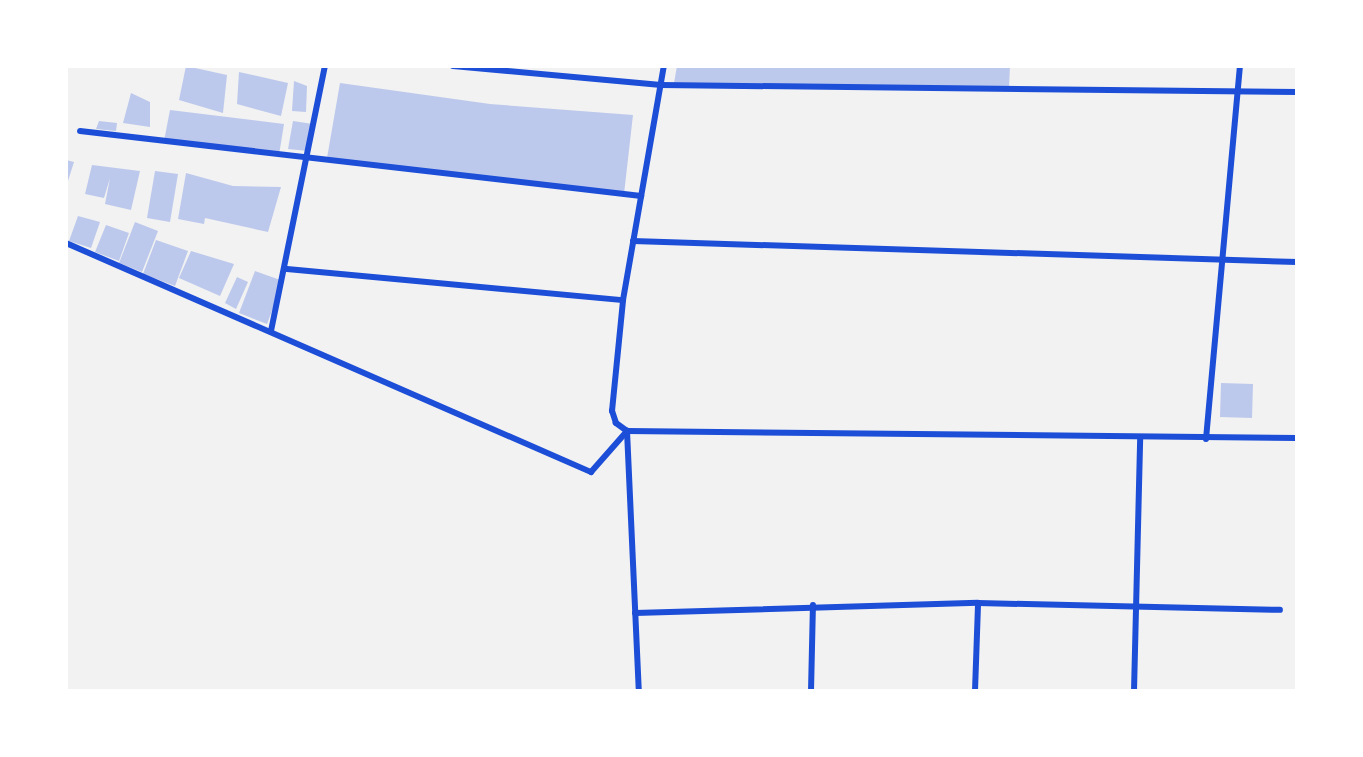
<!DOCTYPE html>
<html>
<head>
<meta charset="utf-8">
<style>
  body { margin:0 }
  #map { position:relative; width:1363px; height:757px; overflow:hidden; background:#f2f2f2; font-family:Mulish,sans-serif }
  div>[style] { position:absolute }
  .building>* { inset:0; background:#bdc9ec }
  .minor>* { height:6px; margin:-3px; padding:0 3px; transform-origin:3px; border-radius:3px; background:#1d4ed8 }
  span { translate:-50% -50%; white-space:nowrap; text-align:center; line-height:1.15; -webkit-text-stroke:4.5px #fff; paint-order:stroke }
  .frame { position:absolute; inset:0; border:68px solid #fff; pointer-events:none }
</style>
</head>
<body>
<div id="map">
  <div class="building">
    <i style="clip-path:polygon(186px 66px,227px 75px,223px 113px,179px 100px)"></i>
    <i style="clip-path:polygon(677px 66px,1010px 66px,1009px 87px,929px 87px,674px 83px)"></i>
    <i style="clip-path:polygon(239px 72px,288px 83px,281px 116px,237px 104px)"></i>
    <i style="clip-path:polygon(294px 81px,307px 86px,306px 112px,292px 111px)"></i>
    <i style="clip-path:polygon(340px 83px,490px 104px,633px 115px,624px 194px,327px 158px)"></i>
    <i style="clip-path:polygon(131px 93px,150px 102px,150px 127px,123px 123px)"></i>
    <i style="clip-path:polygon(170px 110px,284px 124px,279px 155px,164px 141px)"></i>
    <i style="clip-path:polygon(99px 121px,117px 123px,116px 131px,96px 129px)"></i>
    <i style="clip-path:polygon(293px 121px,313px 124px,308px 151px,288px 149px)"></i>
    <i style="clip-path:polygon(66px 160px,74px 162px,66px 187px)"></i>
    <i style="clip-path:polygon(92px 165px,140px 171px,131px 210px,105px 204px,110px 178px,104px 198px,85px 194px)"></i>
    <i style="clip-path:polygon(155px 171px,178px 174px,170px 222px,147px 218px)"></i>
    <i style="clip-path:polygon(186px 173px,233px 186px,281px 187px,268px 232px,205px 218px,204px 224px,178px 219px)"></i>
    <i style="clip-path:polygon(78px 216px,100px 222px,91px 248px,69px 241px)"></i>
    <i style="clip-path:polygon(135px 222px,158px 231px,142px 272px,119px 263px)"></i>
    <i style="clip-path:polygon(106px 225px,129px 233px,119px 261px,95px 252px)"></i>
    <i style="clip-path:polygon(156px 240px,188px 251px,175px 286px,143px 274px)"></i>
    <i style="clip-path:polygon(191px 251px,234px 264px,220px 296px,179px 278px)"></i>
    <i style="clip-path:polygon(255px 271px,283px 281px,267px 324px,239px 313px)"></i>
    <i style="clip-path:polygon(237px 277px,248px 282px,236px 309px,225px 303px)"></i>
    <i style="clip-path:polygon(1221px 383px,1253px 384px,1252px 418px,1220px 417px)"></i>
  </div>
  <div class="minor">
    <i style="left:453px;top:66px;width:209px;rotate:5.2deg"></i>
    <i style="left:661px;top:85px;width:636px;rotate:0.63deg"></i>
    <i style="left:80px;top:131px;width:565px;rotate:6.61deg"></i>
    <i style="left:633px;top:241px;width:664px;rotate:1.81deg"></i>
    <i style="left:66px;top:243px;width:573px;rotate:23.57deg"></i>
    <i style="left:591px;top:472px;width:55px;rotate:-48.7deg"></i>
    <i style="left:287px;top:269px;width:337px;rotate:5.3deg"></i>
    <i style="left:271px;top:331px;width:270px;rotate:-78.5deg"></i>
    <i style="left:627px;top:431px;width:670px;rotate:0.6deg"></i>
    <i style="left:627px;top:431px;width:14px;rotate:-144deg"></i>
    <i style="left:616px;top:423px;width:13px;rotate:-108deg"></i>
    <i style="left:612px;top:411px;width:112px;rotate:-84.3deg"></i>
    <i style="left:623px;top:300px;width:238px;rotate:-80.1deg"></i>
    <i style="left:627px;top:431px;width:260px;rotate:87.4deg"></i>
    <i style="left:1206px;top:439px;width:375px;rotate:-84.8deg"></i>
    <i style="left:635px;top:613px;width:343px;rotate:-1.7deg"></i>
    <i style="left:978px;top:603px;width:302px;rotate:1.3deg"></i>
    <i style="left:811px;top:691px;width:86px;rotate:-88.7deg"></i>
    <i style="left:975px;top:691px;width:88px;rotate:-88deg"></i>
    <i style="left:1134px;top:691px;width:253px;rotate:-88.6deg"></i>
  </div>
  <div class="frame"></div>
</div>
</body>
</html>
